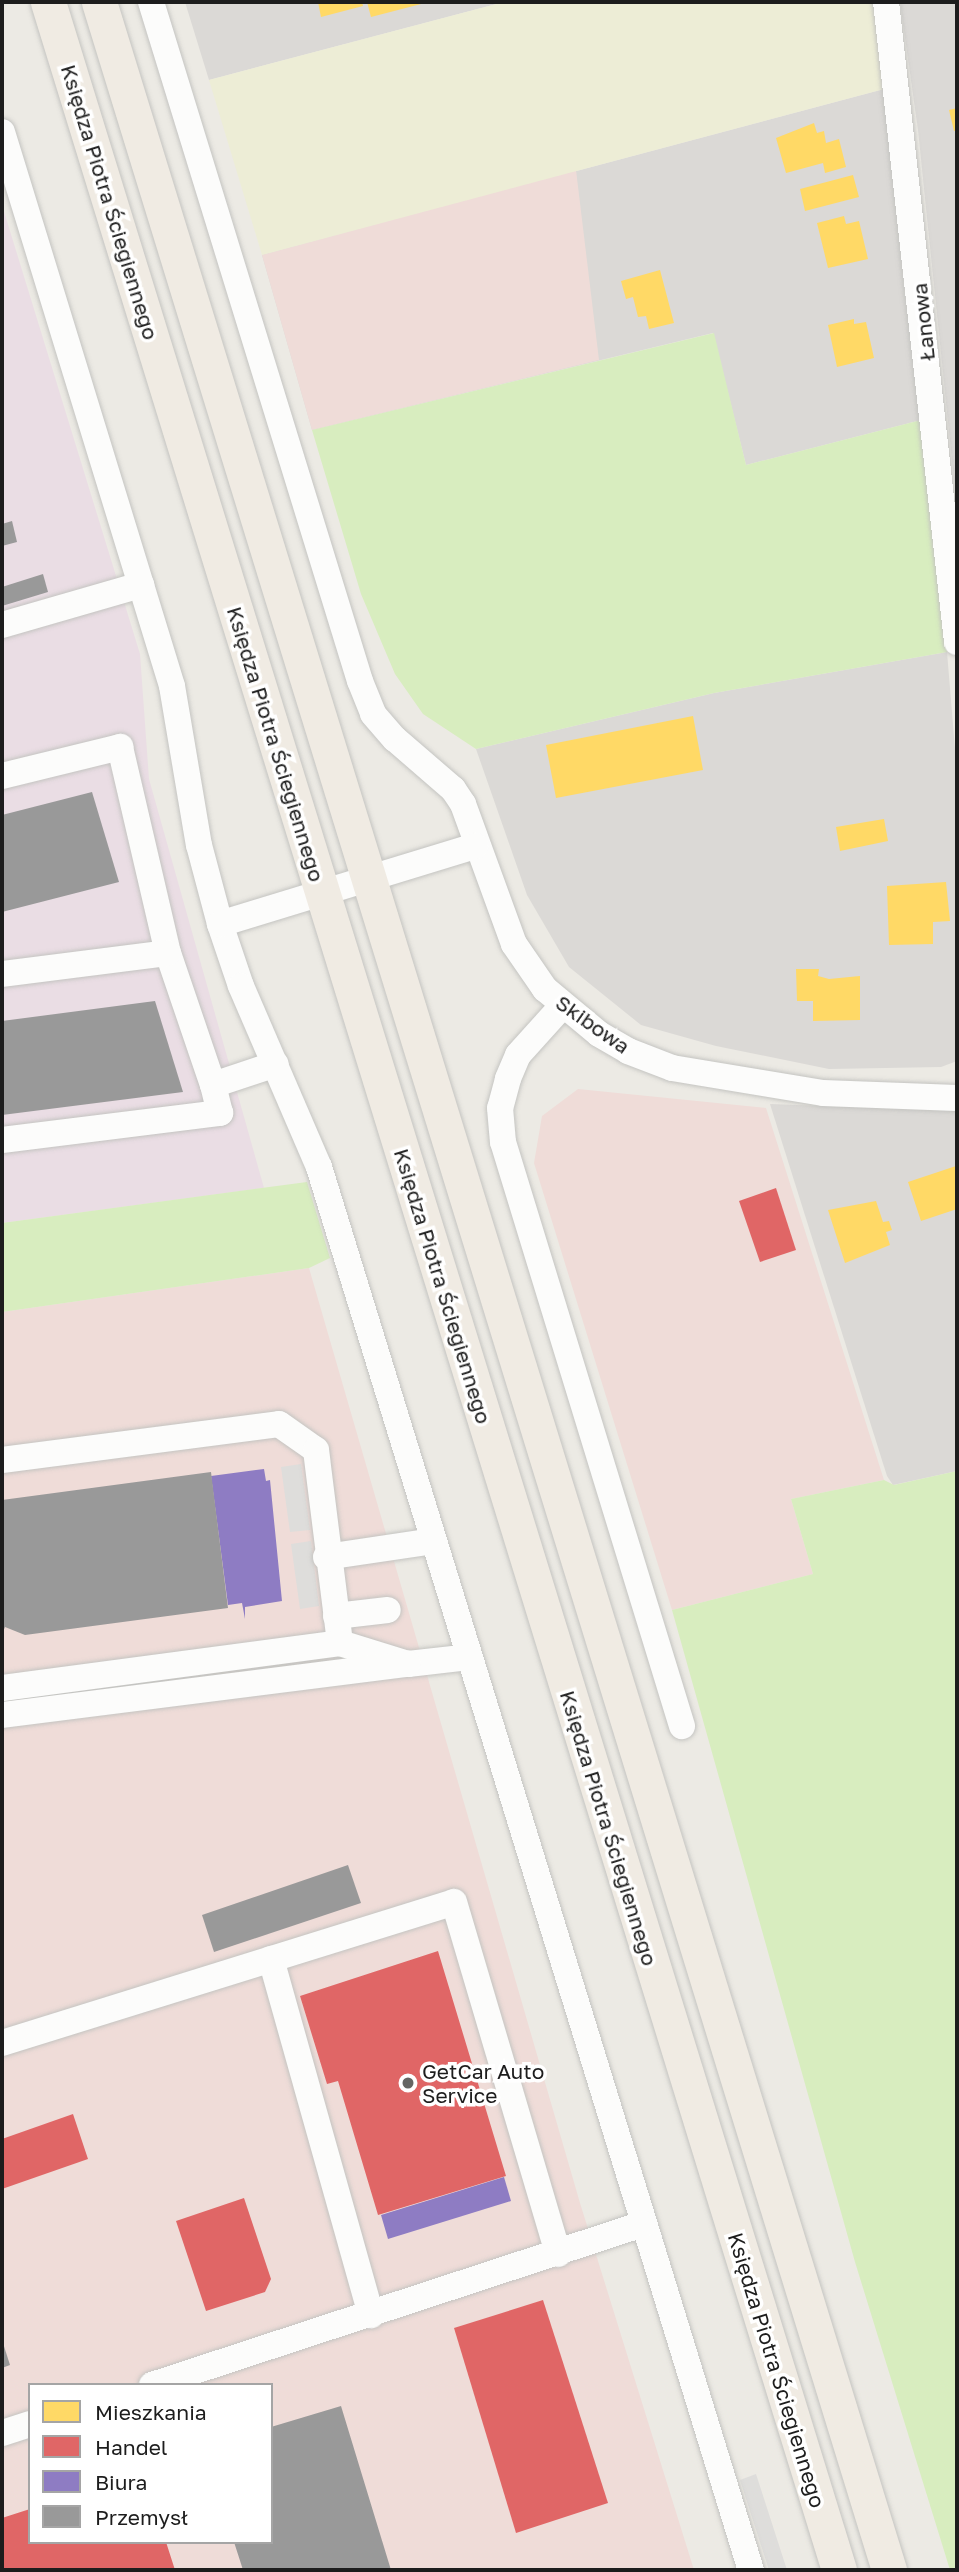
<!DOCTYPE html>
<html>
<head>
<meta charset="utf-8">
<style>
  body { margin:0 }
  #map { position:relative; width:959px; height:2572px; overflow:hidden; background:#eceae4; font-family:"Golos Text",sans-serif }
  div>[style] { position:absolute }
  .residential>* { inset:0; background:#dbd9d6 }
  .commercial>* { inset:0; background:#efdcd8 }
  .industrial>* { inset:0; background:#eadde4 }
  .farmland>* { inset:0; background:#ededd6 }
  .grass>* { inset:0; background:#d8edbf }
  .parking>* { inset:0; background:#dedddb }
  .homes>* { inset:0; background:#ffd966 }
  .shops>* { inset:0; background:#e06666 }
  .offices>* { inset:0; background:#8e7cc3 }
  .industry>* { inset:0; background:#999 }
  .roads { filter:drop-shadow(0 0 2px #c4c4c1) drop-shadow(0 0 2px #c4c4c1) }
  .minor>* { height:26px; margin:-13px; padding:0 13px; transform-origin:13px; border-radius:13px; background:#fcfcfb }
  .major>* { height:35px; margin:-17.5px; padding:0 17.5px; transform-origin:17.5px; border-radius:17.5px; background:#f0ebe3 }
  .dots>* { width:19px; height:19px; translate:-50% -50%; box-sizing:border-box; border:4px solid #fff; border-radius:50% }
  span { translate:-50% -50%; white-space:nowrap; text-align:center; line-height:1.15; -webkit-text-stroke:7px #fff; paint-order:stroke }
  .street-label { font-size:21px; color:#1d1d1d }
  .poi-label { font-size:21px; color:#1d1d1d }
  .left { translate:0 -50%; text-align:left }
  .frame { position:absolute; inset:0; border:4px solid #1d1d1d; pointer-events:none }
  .legend { position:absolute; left:28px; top:2383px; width:245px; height:161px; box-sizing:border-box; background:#fff; border:2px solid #a5a5a5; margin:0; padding:9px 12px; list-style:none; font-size:21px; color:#1d1d1d }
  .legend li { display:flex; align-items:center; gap:14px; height:35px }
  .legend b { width:35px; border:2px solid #a5a5a5 }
</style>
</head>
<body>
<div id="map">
  <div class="residential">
    <i style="clip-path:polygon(185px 2px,504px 2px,209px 80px)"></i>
    <i style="clip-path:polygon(900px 2px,957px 2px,957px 509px,918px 130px)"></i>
    <i style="clip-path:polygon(884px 89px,905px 297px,925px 419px,746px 465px,713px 333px,312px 430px,262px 255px)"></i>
    <i style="clip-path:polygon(947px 652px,957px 773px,957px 1061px,941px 1067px,829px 1069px,716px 1046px,641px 1025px,569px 967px,527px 895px,476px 749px,714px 693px)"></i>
    <i style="clip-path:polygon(770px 1104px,957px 1111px,957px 1471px,893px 1485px,887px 1476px)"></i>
  </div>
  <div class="commercial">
    <i style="clip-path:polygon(576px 170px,599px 360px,312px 430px,262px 255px)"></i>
    <i style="clip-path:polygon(578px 1089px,766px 1108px,884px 1480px,791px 1499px,813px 1574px,672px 1610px,534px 1163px,542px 1116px)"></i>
    <i style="clip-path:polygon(evenodd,309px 1268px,580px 2203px,694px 2570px,2px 2570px,2px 1312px,309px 1268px,30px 2385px,271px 2385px,271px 2542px,30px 2542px,30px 2385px)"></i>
  </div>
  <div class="industrial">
    <i style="clip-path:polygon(2px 205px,140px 654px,149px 779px,264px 1188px,2px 1223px)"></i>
  </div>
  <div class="farmland">
    <i style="clip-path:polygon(504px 2px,874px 2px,884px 89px,262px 255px,209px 80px)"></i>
  </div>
  <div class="grass">
    <i style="clip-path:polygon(714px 333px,746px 465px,925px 419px,947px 652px,714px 693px,476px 749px,423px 714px,395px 674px,361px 594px,312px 430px)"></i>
    <i style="clip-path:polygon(307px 1182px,330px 1258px,309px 1268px,2px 1312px,2px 1223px)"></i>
    <i style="clip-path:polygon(957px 1471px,957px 2570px,950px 2570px,855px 2262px,672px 1610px,813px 1574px,791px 1499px,884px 1480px,894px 1485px)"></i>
  </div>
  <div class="parking">
    <i style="clip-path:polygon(301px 1464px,310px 1530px,290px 1532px,281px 1467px)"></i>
    <i style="clip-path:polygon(311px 1541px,319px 1606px,300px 1609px,291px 1544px)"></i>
    <i style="clip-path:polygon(756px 2474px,787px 2570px,769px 2570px,740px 2480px)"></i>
  </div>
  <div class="homes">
    <i style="clip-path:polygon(318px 2px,362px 2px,363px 6px,321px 17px)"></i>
    <i style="clip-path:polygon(367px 2px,425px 2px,425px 3px,371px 17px)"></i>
    <i style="clip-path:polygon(957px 108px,957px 130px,954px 131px,949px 110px)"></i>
    <i style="clip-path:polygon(814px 123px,817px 133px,824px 131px,826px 143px,839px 139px,846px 167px,825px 173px,823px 163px,786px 173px,776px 138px)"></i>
    <i style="clip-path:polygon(853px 175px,859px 197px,805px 211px,800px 189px)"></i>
    <i style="clip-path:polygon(844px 216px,846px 224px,859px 221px,868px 259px,828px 268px,817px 223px)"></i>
    <i style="clip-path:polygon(660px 270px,674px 323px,649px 329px,646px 316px,638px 317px,633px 297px,626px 299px,621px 281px)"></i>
    <i style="clip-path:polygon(854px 319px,854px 324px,866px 322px,874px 358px,837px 367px,828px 325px)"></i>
    <i style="clip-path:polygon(693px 716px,703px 770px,556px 798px,546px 745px)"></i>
    <i style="clip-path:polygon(884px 819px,888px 841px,840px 851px,836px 827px)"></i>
    <i style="clip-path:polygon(946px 882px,950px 921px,933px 922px,933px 944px,889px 945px,887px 886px)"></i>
    <i style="clip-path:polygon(796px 969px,819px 969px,818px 976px,829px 979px,860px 976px,860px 1020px,813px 1021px,813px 1001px,797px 1001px)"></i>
    <i style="clip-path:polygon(956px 1166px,957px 1209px,921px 1221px,908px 1182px)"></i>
    <i style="clip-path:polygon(876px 1201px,883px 1222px,889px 1221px,892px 1230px,886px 1232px,890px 1245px,845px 1263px,828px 1210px)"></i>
  </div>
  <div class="shops">
    <i style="clip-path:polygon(776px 1188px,796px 1250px,760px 1262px,739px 1201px)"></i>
    <i style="clip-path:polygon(438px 1951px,506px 2176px,378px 2215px,338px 2081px,327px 2084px,300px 1996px)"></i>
    <i style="clip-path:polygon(73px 2114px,88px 2159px,2px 2189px,2px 2139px)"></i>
    <i style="clip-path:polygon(244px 2198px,271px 2279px,265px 2292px,206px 2311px,176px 2221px)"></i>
    <i style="clip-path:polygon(543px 2300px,608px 2503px,516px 2533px,454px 2328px)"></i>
    <i style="clip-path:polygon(30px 2509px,30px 2542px,166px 2542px,175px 2570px,2px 2570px,2px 2518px)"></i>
  </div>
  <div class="offices">
    <i style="clip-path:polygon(264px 1469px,266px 1481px,270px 1480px,282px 1601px,245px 1607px,245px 1619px,242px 1603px,228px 1605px,211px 1476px)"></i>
    <i style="clip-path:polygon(504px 2177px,511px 2201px,388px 2239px,381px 2215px)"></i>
  </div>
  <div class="industry">
    <i style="clip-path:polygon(12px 521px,17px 542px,2px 546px,2px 524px)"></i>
    <i style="clip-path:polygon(43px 574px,48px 592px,2px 606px,2px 587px)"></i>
    <i style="clip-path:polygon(92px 792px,119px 882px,2px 912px,2px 815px)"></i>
    <i style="clip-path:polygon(155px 1001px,183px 1092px,2px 1115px,2px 1021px)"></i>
    <i style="clip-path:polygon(211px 1472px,228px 1608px,25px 1635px,5px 1627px,2px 1634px,2px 1500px)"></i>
    <i style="clip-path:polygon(348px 1865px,361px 1903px,214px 1952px,202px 1915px)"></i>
    <i style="clip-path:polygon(2px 2340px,10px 2365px,2px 2368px)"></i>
    <i style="clip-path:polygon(341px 2406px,391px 2570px,243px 2570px,234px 2542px,271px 2542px,271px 2427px)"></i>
  </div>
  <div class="roads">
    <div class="minor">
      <i style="left:151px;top:2px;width:710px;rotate:72.89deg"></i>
      <i style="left:360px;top:681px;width:35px;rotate:68deg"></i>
      <i style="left:373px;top:714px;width:33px;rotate:49deg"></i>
      <i style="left:395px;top:739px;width:77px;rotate:40.8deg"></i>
      <i style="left:453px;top:789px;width:18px;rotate:56deg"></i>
      <i style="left:463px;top:804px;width:149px;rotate:70deg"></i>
      <i style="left:514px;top:944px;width:55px;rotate:55.4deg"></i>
      <i style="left:545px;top:989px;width:70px;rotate:39.8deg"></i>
      <i style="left:599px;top:1034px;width:34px;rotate:30deg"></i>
      <i style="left:628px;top:1051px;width:47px;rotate:21.1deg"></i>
      <i style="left:672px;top:1068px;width:153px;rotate:9.4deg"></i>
      <i style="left:823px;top:1093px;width:134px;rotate:2.1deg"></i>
      <i style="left:886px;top:2px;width:644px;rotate:83.67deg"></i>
      <i style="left:2px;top:132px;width:579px;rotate:72.94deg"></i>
      <i style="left:172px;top:686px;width:161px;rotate:80.4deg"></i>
      <i style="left:199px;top:845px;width:82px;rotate:75.1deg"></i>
      <i style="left:220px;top:924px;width:65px;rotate:71.3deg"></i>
      <i style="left:241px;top:986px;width:197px;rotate:66.7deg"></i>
      <i style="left:319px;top:1167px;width:1468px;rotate:72.89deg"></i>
      <i style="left:2px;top:625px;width:145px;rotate:-16.1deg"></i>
      <i style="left:2px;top:776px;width:122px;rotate:-13.8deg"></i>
      <i style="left:120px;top:747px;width:212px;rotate:76.9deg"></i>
      <i style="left:168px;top:953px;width:139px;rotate:71.2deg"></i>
      <i style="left:213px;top:1085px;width:66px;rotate:-18.4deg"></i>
      <i style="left:220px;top:924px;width:267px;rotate:-17deg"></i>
      <i style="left:2px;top:974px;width:167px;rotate:-7.2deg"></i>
      <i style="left:563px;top:1005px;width:67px;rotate:132deg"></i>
      <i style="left:518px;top:1055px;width:26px;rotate:113deg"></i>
      <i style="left:508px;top:1079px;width:30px;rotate:105deg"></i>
      <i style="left:500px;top:1108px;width:34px;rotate:85deg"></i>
      <i style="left:503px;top:1142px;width:611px;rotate:72.96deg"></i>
      <i style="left:2px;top:1140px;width:220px;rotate:-7.1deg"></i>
      <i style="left:220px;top:1113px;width:29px;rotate:-104deg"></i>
      <i style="left:2px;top:1460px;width:279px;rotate:-7.4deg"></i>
      <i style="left:279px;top:1424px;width:45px;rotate:35.1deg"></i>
      <i style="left:316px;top:1450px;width:194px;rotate:82.9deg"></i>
      <i style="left:340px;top:1643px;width:341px;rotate:172.4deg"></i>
      <i style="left:326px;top:1557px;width:108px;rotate:-8.5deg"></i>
      <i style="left:336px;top:1616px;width:52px;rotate:-6.6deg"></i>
      <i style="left:340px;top:1643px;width:71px;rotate:17.2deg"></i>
      <i style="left:408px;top:1664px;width:61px;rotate:-6.5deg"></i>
      <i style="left:2px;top:1715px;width:409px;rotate:-7.2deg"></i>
      <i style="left:271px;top:1959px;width:370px;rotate:74.3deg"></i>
      <i style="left:2px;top:2043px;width:473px;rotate:-17.3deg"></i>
      <i style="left:454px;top:1902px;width:367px;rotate:73.5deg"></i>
      <i style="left:152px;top:2385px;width:517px;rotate:-18.15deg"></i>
      <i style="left:2px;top:2433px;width:29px;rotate:-18deg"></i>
    </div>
    <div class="major">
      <i style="left:48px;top:2px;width:2687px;rotate:72.88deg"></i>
      <i style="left:99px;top:2px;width:2687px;rotate:72.9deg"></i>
    </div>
  </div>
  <div class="dots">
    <i style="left:408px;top:2083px;background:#656563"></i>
  </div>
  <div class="street-label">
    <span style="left:110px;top:202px;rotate:73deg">Księdza Piotra Ściegiennego</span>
    <span style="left:923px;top:322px;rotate:-96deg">Łanowa</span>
    <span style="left:276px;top:744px;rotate:73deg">Księdza Piotra Ściegiennego</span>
    <span style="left:593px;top:1024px;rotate:35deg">Skibowa</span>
    <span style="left:443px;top:1286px;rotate:73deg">Księdza Piotra Ściegiennego</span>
    <span style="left:609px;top:1828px;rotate:73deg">Księdza Piotra Ściegiennego</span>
    <span style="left:777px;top:2370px;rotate:73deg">Księdza Piotra Ściegiennego</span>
  </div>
  <div class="poi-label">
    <span class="left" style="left:422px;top:2083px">GetCar Auto<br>Service</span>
  </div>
  <div class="frame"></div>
  <ul class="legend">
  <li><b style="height:19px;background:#ffd966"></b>Mieszkania</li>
  <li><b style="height:19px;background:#e06666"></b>Handel</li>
  <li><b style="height:19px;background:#8e7cc3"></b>Biura</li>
  <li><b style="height:19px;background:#999"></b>Przemysł</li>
  </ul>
</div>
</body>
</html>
